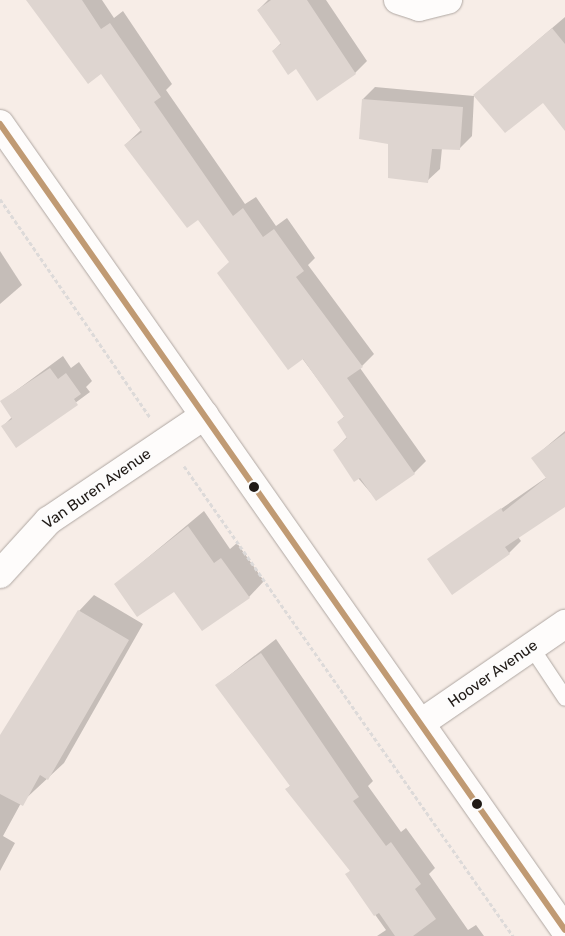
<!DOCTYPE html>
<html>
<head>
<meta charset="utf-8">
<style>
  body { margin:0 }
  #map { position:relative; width:565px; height:936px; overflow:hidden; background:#f7ede7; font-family:Rubik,sans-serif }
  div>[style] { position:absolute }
  .shadow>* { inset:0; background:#0003 }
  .building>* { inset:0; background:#ded5d0 }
  .path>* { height:3px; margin-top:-1.5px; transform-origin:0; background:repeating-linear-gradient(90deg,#dddad9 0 4px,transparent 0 6.5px) }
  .roads { filter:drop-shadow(0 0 1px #afa7a2) drop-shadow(0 0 1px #afa7a2) }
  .service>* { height:15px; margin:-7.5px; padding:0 7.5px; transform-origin:7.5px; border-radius:7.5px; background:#fefcfb }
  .minor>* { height:28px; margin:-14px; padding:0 14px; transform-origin:14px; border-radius:14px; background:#fefcfb }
  .tertiary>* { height:28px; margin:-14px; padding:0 14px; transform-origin:14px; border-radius:14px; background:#fefcfb }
  .secondary>* { height:28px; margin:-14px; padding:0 14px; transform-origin:14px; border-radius:14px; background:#fefcfb }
  .bus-1>* { height:6px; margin:-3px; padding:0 3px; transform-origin:3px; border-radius:3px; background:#c09a73 }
  .dots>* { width:14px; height:14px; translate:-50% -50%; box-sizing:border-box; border:2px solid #fcfcfc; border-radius:50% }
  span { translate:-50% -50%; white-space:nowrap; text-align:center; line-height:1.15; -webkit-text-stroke:4.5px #fcfcfc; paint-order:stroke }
  .street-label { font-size:15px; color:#201a16 }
</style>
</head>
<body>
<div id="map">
  <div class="shadow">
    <i style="clip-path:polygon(28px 0,102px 0,114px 18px,123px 11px,172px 84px,166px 90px,245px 204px,256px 197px,276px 226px,287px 218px,315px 258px,308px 265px,374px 354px,360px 368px,426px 461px,414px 473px,376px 499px,334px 450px,348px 436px,338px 422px,345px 416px,198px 218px,125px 145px,141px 130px,101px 72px)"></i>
    <i style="clip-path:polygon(268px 0,326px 0,367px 61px,355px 73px,296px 67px,273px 51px,282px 42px,258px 10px)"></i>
    <i style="clip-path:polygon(565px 17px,565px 118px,543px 101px,474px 95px)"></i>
    <i style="clip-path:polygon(375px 87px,474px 96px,472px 136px,460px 148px,442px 148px,440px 169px,427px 181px,389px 143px,363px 99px)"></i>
    <i style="clip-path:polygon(0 251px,22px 285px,0 304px)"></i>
    <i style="clip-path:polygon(63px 356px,71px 368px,79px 362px,92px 381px,86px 387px,90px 392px,17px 446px,3px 426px,12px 417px,2px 401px)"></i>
    <i style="clip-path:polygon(565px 431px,565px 506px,518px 537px,521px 541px,509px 553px,429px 559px,547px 477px,533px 458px)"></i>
    <i style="clip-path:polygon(204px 511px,230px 549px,237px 543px,264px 581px,249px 597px,116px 584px)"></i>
    <i style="clip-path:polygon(94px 595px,143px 624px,64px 763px,21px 803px,3px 836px,15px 843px,0 871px,0 738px,79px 611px)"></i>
    <i style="clip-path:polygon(276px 639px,373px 781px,368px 786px,401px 832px,406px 828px,435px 868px,429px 874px,468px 930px,476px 925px,484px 936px,377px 936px,386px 930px,347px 875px,351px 870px,287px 789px,291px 785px,217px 685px)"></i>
  </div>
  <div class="building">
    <i style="clip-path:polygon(26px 0,82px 0,101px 29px,110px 23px,161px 97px,154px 102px,233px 216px,243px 208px,263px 237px,274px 229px,304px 271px,296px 277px,363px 367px,347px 378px,415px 474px,376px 501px,360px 478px,354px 482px,333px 450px,347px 438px,337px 422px,344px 417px,303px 359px,288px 370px,217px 273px,229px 262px,198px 220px,187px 228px,124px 145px,142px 132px,101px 74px,88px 84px)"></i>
    <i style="clip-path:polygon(271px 0,307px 0,356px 74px,317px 101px,296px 69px,288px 75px,272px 51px,281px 44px,257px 10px)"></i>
    <i style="clip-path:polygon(552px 28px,565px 44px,565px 131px,543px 103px,505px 133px,473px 95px)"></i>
    <i style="clip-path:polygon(362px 99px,463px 107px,460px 150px,432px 149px,428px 183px,388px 178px,388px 144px,359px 139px)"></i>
    <i style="clip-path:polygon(50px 368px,58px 379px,66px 373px,81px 394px,74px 399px,78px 405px,16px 448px,1px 426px,12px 419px,0 401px)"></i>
    <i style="clip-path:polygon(565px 433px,565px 507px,505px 547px,510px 554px,452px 595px,427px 559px,501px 508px,503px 512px,546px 478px,531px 458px)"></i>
    <i style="clip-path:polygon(188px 526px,214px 563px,221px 558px,250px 598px,202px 631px,174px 592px,137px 617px,114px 584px)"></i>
    <i style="clip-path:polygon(78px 610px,129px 640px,48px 780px,40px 775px,23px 806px,0 794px,0 735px)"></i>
    <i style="clip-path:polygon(261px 653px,359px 797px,353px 801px,386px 846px,391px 842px,421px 884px,415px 889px,436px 919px,413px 936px,395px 936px,379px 913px,374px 916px,345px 874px,350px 871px,285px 789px,290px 786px,215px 685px)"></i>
  </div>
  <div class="path">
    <i style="left:0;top:199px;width:265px;rotate:55.5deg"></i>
    <i style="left:184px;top:466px;width:574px;rotate:55.01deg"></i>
  </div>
  <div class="roads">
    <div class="service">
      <i style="left:531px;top:647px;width:61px;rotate:56.3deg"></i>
    </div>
    <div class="minor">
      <i style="left:398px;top:0;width:22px;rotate:18deg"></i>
      <i style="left:419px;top:7px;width:30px;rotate:-14deg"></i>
      <i style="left:0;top:574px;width:72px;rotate:-47.8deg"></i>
      <i style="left:48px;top:521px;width:189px;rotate:-34deg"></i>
    </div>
    <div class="tertiary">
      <i style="left:421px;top:723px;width:175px;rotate:-34.5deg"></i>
    </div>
    <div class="secondary">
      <i style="left:0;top:124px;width:984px;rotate:54.97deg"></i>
    </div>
  </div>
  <div class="bus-1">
    <i style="left:0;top:124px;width:984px;rotate:54.97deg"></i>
  </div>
  <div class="dots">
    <i style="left:254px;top:487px;background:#201a16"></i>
    <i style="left:477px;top:804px;background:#201a16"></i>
  </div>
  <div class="street-label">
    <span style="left:97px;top:489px;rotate:-35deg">Van Buren Avenue</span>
    <span style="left:493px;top:674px;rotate:-35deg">Hoover Avenue</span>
  </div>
</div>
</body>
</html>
